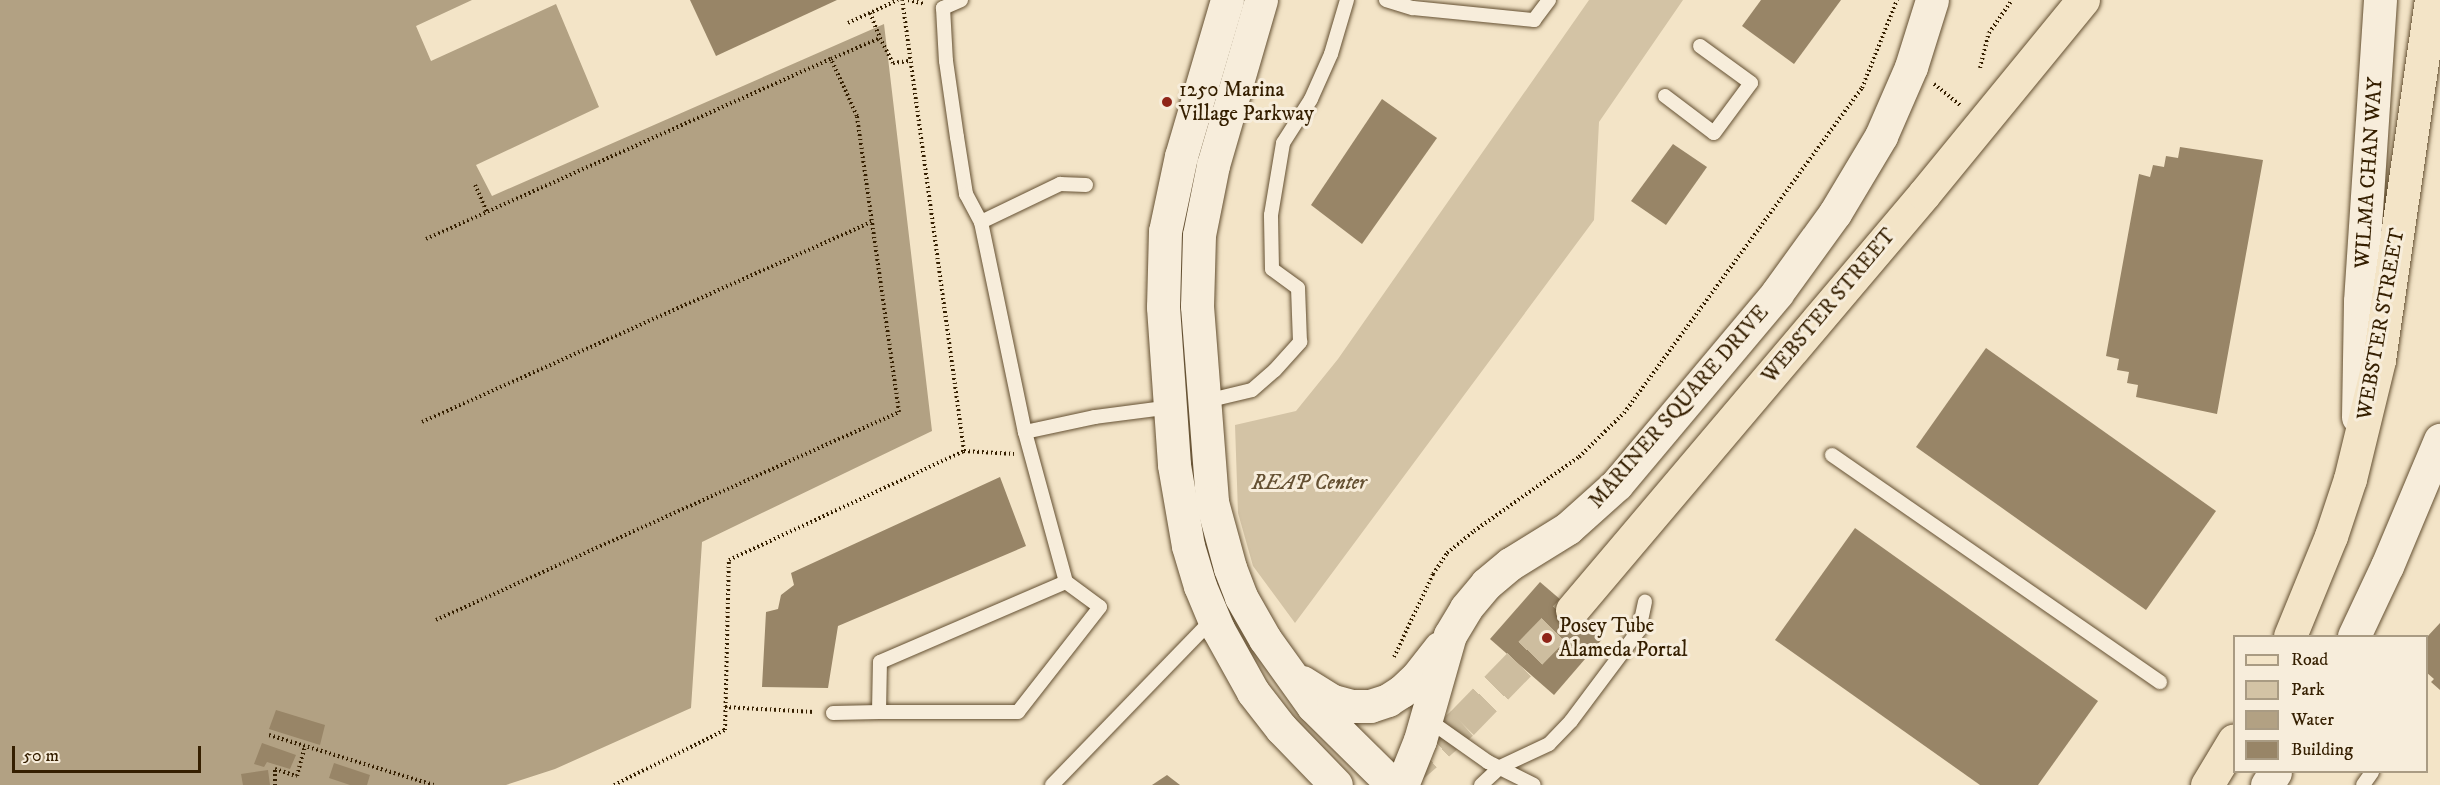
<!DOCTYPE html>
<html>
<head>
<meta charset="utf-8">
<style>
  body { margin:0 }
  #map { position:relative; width:2440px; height:785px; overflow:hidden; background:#f3e4c7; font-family:"IM FELL DW Pica",serif }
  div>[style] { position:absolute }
  .green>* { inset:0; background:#d3c3a5 }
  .water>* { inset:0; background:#b2a183 }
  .building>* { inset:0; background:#988567 }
  .primary-tunnel>* { height:33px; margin-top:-16.5px; transform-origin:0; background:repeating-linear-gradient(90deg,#cdbd9f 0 33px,transparent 0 49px) }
  .path>* { height:4px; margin-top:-2px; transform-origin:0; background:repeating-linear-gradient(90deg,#351f00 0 1.5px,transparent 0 4.5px) }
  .roads { filter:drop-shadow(0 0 2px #645032) drop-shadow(0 0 2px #645032) }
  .lane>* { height:14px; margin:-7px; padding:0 7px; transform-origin:7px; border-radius:7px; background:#f7eddb }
  .secondary>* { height:33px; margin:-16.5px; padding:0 16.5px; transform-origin:16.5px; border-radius:16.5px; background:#f7eddb }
  .primary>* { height:33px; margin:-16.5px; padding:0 16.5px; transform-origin:16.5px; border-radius:16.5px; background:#f3e4c7 }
  .dots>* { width:16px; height:16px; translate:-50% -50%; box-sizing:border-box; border:3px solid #f7eddb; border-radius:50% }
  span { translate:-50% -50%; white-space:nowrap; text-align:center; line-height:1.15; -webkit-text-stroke:6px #f7eddb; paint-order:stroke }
  .poi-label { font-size:21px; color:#351f00 }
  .left { translate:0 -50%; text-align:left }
  .street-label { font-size:21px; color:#351f00 }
  .park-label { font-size:21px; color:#645032; font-style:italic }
  .legend { position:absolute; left:2233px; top:635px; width:195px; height:138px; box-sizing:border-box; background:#f7eddb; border:2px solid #a99b83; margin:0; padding:8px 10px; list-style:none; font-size:18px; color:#351f00 }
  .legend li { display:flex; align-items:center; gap:12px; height:30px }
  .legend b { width:30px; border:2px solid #a99b83 }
  .scale { position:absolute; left:12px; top:746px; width:189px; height:27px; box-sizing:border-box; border:3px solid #351f00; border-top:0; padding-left:8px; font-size:18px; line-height:21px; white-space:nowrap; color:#351f00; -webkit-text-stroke:4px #f7eddb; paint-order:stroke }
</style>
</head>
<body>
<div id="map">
  <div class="green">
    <i style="clip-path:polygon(1589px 0,1683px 0,1599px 122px,1594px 220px,1295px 623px,1253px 566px,1238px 513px,1235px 425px,1296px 411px,1338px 359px)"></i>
  </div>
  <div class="water">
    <i style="clip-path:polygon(0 0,472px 0,416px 26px,431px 61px,556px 4px,599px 107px,476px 165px,492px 196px,884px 24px,932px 431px,702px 542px,691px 708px,555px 769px,506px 785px,0 785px)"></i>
  </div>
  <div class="building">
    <i style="clip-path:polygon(690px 0,837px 0,716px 56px)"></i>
    <i style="clip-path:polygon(1761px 0,1841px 0,1794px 64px,1742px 26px)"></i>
    <i style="clip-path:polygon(1382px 99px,1437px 138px,1362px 244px,1311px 205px)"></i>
    <i style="clip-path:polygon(1673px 144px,1707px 167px,1666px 225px,1631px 201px)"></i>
    <i style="clip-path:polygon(2180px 147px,2263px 160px,2217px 414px,2136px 397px,2138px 385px,2127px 383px,2129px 372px,2117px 370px,2119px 359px,2106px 356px,2139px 174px,2150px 177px,2153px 165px,2164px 167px,2166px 156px,2178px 158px)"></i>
    <i style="clip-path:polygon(1986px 348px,2216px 511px,2146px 610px,1916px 447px)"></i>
    <i style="clip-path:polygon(1000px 477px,1026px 546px,838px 626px,828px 688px,762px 687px,766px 612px,778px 609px,781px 595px,794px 585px,791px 573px)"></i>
    <i style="clip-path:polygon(1855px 528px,2098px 701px,2038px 785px,1980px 785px,1775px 640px)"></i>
    <i style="clip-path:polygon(1540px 582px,1604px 637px,1554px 695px,1490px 639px)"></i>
    <i style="clip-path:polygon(2440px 623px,2440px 690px,2431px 682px,2434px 679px,2426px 672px,2426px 638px)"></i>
    <i style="clip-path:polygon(276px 710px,325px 725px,320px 745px,269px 729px)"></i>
    <i style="clip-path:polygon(262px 743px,296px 755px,290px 769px,267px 762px,264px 767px,254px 764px)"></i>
    <i style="clip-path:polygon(334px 763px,370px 775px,367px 785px,350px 785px,329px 778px)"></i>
    <i style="clip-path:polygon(268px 770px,270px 785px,243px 785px,241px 774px)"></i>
    <i style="clip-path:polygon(1167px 775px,1180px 785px,1152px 785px)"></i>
  </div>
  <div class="primary-tunnel">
    <i style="left:1401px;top:776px;width:81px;rotate:-41deg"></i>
    <i style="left:1462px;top:723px;width:158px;rotate:-45.8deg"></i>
  </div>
  <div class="path">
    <i style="left:908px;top:0;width:17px;rotate:13deg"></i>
    <i style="left:870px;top:13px;width:27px;rotate:68deg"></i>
    <i style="left:848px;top:23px;width:55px;rotate:-24.7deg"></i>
    <i style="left:1980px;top:68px;width:36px;rotate:-76deg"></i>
    <i style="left:1989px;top:33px;width:40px;rotate:-55.1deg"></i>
    <i style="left:1934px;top:84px;width:35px;rotate:39deg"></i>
    <i style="left:475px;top:185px;width:30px;rotate:66deg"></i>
    <i style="left:426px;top:239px;width:443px;rotate:-24deg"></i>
    <i style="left:422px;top:422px;width:492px;rotate:-24deg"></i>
    <i style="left:964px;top:451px;width:50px;rotate:3.4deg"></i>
    <i style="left:436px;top:620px;width:508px;rotate:-24.19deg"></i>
    <i style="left:899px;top:412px;width:299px;rotate:-98.1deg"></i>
    <i style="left:857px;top:116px;width:63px;rotate:-114.5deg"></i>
    <i style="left:831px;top:59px;width:53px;rotate:-23.2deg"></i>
    <i style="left:880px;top:38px;width:28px;rotate:63deg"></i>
    <i style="left:893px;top:63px;width:16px;rotate:-7deg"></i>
    <i style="left:1394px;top:657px;width:92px;rotate:-64.8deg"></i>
    <i style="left:1433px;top:574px;width:25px;rotate:-56deg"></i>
    <i style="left:1447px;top:553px;width:35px;rotate:-39deg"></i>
    <i style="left:1474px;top:531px;width:128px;rotate:-35.2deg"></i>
    <i style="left:1579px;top:457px;width:63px;rotate:-44.4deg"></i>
    <i style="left:1624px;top:413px;width:403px;rotate:-53.8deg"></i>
    <i style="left:1862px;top:88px;width:95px;rotate:-68.3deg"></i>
    <i style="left:725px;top:707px;width:89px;rotate:3.2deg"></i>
    <i style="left:269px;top:735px;width:172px;rotate:16.9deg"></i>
    <i style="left:275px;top:785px;width:16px;rotate:-90deg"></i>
    <i style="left:275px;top:769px;width:23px;rotate:18deg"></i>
    <i style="left:297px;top:776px;width:31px;rotate:-75deg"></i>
    <i style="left:614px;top:785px;width:124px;rotate:-26.4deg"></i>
    <i style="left:725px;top:730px;width:170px;rotate:-88.7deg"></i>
    <i style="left:729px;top:560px;width:259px;rotate:-24.9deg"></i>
    <i style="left:964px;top:451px;width:455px;rotate:-97.8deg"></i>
  </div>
  <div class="roads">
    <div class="lane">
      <i style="left:961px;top:0;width:20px;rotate:156deg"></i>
      <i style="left:943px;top:8px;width:53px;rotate:86.8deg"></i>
      <i style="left:946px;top:61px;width:77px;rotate:81.8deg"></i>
      <i style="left:957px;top:137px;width:58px;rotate:81deg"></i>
      <i style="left:966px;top:194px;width:32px;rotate:62deg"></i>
      <i style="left:981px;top:222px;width:215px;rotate:78.2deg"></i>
      <i style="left:1386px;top:0;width:28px;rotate:17deg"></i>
      <i style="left:1413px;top:8px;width:122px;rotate:5.7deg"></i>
      <i style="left:1534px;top:20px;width:25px;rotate:-53deg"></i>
      <i style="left:1665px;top:96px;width:61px;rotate:37.1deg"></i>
      <i style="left:1714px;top:133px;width:62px;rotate:-53.5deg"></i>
      <i style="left:1751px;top:83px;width:63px;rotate:-144deg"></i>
      <i style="left:981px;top:222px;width:88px;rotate:-25.7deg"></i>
      <i style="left:1060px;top:184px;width:26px;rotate:2deg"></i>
      <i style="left:1202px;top:402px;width:51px;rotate:-13.5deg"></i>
      <i style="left:1252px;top:390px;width:30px;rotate:-41deg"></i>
      <i style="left:1275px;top:370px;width:38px;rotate:-48deg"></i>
      <i style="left:1300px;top:342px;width:54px;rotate:-92.1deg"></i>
      <i style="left:1298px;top:288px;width:32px;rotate:-144deg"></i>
      <i style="left:1272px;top:269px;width:54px;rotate:-91.1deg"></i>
      <i style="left:1271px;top:215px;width:73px;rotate:-80.5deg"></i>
      <i style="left:1283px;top:143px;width:52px;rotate:-57.5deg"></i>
      <i style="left:1311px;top:99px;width:49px;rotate:-66deg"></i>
      <i style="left:1331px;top:54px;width:56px;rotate:-73.5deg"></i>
      <i style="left:1832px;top:455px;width:399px;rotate:34.7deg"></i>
      <i style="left:1066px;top:582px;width:42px;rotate:36.3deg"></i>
      <i style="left:1100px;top:607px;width:133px;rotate:128deg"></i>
      <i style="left:1018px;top:712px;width:139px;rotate:180deg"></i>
      <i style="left:879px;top:712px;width:50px;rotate:-88.9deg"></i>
      <i style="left:880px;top:662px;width:202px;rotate:-23.3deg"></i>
      <i style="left:1066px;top:582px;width:156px;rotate:-105.3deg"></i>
      <i style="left:1025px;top:432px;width:72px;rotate:-12.1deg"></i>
      <i style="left:1095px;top:417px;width:78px;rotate:-7.4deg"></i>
      <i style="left:833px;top:713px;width:46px;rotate:-1.2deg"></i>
      <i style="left:1427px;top:719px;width:75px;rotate:35.2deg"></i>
      <i style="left:1488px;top:762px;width:51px;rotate:26.6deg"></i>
      <i style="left:1052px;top:785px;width:231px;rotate:-45.9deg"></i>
      <i style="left:1481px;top:785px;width:26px;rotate:-43deg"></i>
      <i style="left:1500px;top:767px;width:54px;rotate:-25.1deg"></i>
      <i style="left:1549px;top:744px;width:32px;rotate:-46deg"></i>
      <i style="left:1571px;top:721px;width:114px;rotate:-53.2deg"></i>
      <i style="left:1639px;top:630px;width:29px;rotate:-78deg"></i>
      <i style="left:2363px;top:785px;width:16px;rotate:-55deg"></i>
    </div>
    <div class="secondary">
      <i style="left:1227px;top:0;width:163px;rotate:106.4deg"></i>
      <i style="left:1181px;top:156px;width:77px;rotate:102deg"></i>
      <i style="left:1165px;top:231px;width:76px;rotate:91.5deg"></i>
      <i style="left:1163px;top:307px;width:158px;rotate:86deg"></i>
      <i style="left:1174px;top:465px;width:82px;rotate:80.2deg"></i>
      <i style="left:1188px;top:546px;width:42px;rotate:73.3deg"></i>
      <i style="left:1200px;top:586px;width:47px;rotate:67.3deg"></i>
      <i style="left:1218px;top:629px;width:72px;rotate:60.9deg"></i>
      <i style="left:1253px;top:692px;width:46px;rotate:52.1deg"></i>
      <i style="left:1281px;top:728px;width:79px;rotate:46deg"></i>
      <i style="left:1261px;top:0;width:172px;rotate:106.2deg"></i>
      <i style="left:1213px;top:165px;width:71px;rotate:101.3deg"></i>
      <i style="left:1199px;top:235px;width:71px;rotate:91.6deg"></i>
      <i style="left:1197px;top:306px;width:197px;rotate:85.6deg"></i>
      <i style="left:1212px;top:502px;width:68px;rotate:74.7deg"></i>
      <i style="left:1230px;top:568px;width:31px;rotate:69deg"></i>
      <i style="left:1241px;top:597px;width:48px;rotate:60.3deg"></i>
      <i style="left:1265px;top:639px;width:82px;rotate:54.4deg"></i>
      <i style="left:1313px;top:706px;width:112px;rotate:44.6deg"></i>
      <i style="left:2358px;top:417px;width:116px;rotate:-89deg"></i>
      <i style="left:2360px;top:301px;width:302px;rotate:-86.2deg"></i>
      <i style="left:2354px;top:636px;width:77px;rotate:-64.8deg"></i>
      <i style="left:2387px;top:566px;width:137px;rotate:-67.2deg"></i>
      <i style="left:1302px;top:682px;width:36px;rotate:32deg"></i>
      <i style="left:1333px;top:701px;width:20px;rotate:15deg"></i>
      <i style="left:1352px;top:706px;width:18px"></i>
      <i style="left:1370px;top:706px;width:19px;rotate:-18deg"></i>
      <i style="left:1388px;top:700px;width:17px;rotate:-33deg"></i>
      <i style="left:1402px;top:691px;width:21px;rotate:-43deg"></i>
      <i style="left:1417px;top:677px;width:37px;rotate:-52deg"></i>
      <i style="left:1402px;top:785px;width:48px;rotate:-68.2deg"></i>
      <i style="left:1420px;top:740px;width:109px;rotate:-74.1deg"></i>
      <i style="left:1450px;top:635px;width:31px;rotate:-59deg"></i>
      <i style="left:1466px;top:608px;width:31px;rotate:-50deg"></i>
      <i style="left:1486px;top:584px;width:31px;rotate:-40deg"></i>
      <i style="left:1510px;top:564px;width:68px;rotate:-31.8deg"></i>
      <i style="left:1568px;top:528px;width:66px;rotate:-41.9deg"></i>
      <i style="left:1617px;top:484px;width:249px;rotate:-50deg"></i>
      <i style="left:1777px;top:293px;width:99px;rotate:-54.1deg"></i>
      <i style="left:1835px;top:213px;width:90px;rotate:-59.1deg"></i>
      <i style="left:1881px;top:136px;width:75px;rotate:-66.5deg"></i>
      <i style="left:1911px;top:67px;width:70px;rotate:-72.6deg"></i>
      <i style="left:2267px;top:785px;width:15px;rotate:-58deg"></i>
    </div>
    <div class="primary">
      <i style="left:1572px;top:610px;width:545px;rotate:-49.76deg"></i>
      <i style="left:1924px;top:194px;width:251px;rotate:-50.7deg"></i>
      <i style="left:2290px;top:636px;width:108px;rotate:-67.7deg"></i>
      <i style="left:2331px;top:536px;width:60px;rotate:-71.6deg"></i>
      <i style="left:2350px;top:479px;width:122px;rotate:-76.3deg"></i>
      <i style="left:2379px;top:360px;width:364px;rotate:-81.8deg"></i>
      <i style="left:2207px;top:785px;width:52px;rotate:-59deg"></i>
    </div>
  </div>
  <div class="dots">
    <i style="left:1167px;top:102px;background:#8f2418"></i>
    <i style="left:1547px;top:638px;background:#8f2418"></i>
  </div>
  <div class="poi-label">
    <span class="left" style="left:1179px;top:102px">1250 Marina<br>Village Parkway</span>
    <span class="left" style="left:1559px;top:638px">Posey Tube<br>Alameda Portal</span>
  </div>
  <div class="street-label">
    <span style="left:2369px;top:173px;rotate:-86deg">WILMA CHAN WAY</span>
    <span style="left:1829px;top:306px;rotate:-50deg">WEBSTER STREET</span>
    <span style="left:2381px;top:324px;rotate:-80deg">WEBSTER STREET</span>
    <span style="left:1679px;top:407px;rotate:-49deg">MARINER SQUARE DRIVE</span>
  </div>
  <div class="park-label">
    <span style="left:1309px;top:483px">REAP Center</span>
  </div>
  <ul class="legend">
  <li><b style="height:8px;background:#f3e4c7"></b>Road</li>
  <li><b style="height:16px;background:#d3c3a5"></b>Park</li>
  <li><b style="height:16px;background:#b2a183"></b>Water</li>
  <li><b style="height:16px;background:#988567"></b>Building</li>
  </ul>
  <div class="scale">50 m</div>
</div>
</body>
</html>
